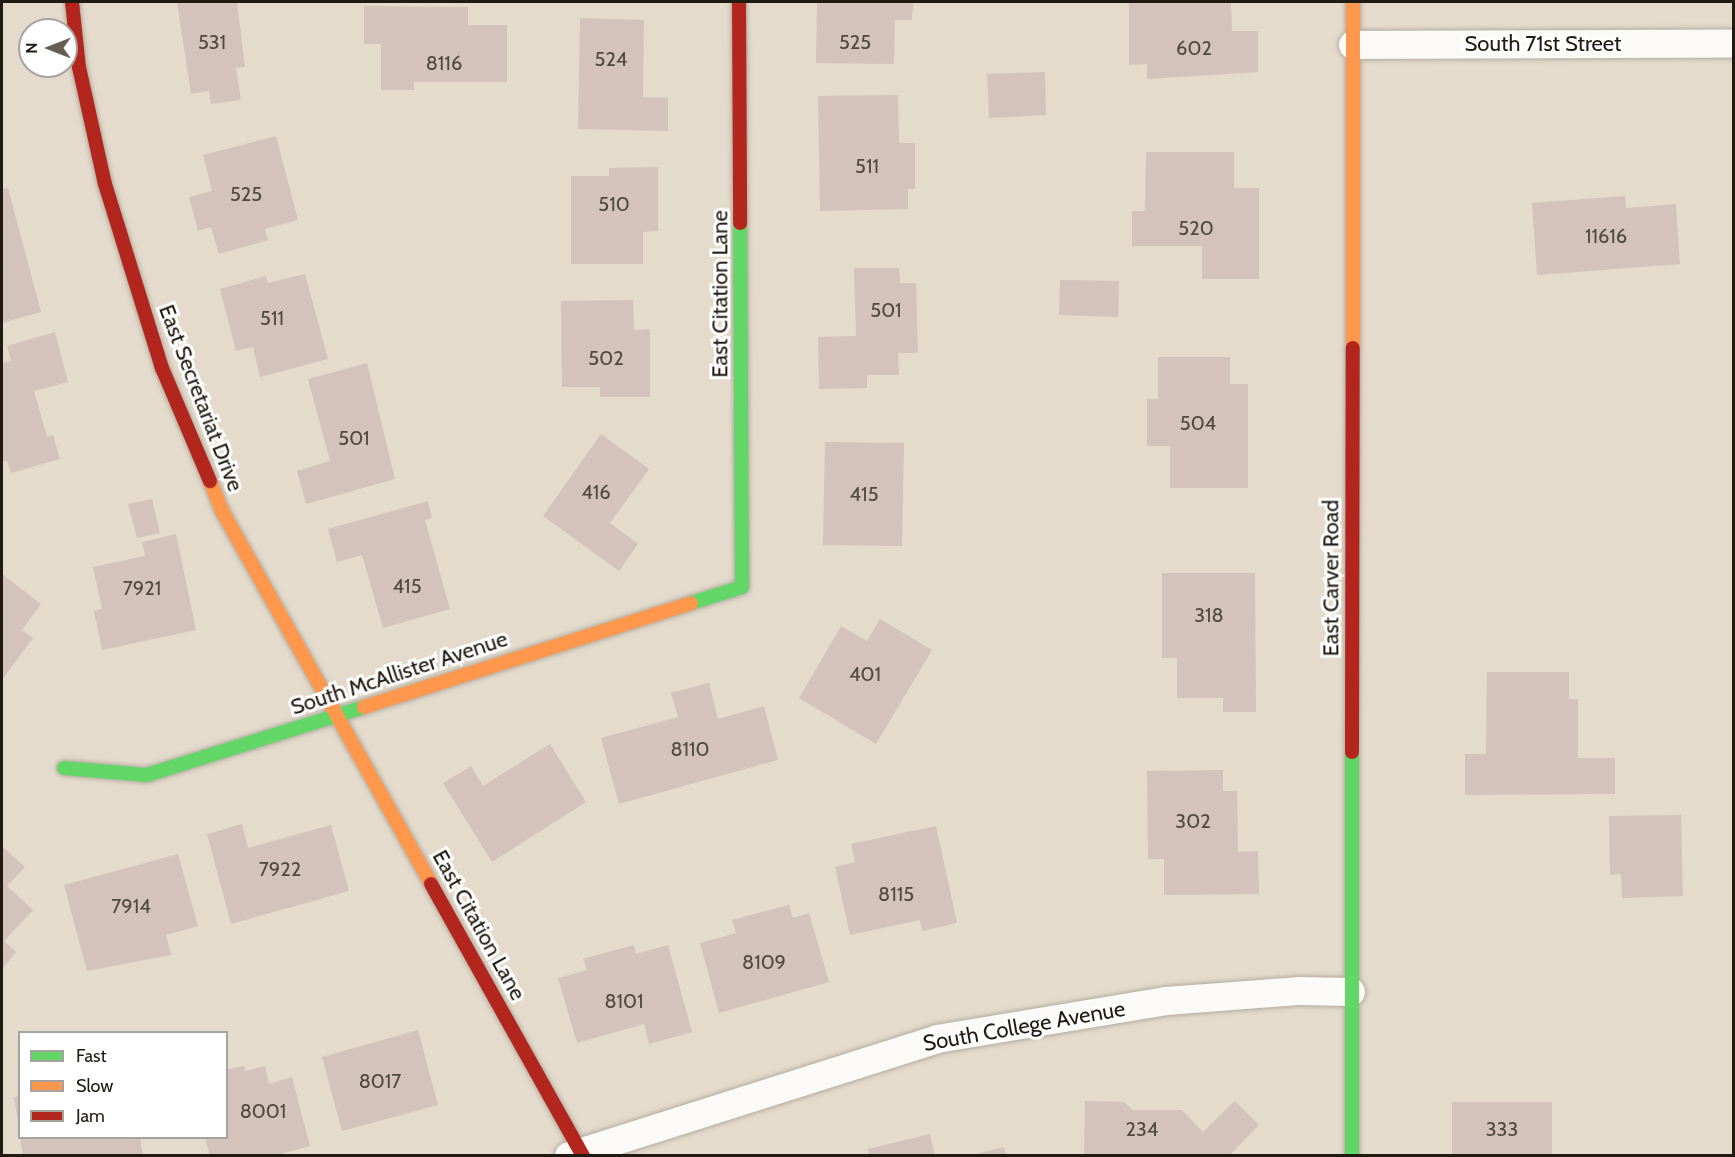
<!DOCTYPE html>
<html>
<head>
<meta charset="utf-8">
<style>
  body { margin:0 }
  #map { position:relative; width:1735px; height:1157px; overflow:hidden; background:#e4dbcc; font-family:Cabin,sans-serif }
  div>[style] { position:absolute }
  .building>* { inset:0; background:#d3c3bb }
  .roads { filter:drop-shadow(0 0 2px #b3aca1) drop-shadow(0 0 2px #b3aca1) }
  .street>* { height:28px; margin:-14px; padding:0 14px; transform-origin:14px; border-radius:14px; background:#fbfaf7 }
  .fast>* { height:14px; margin:-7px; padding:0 7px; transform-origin:7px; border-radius:7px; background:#63d668 }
  .slow>* { height:14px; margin:-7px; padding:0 7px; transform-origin:7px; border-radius:7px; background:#ff974d }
  .jam>* { height:14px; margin:-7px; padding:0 7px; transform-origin:7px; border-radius:7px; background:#b3261e }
  span { translate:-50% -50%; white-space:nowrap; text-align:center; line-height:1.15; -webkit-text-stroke:6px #fff; paint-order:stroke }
  .number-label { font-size:20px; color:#51483e }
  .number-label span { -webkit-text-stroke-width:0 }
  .street-label { font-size:22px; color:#211a10 }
  .frame { position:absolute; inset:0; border:3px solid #211a10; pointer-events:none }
  .legend { position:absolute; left:18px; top:1031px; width:210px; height:108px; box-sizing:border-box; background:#fff; border:2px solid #a6a39f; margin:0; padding:8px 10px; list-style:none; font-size:18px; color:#211a10 }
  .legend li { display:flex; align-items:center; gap:12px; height:30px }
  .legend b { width:30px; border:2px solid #a6a39f }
  .north { position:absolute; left:18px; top:18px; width:60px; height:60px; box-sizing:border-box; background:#fff; border:2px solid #a6a39f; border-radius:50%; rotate:270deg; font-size:16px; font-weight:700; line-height:24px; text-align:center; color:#211a10 }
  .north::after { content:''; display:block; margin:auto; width:21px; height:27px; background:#655e52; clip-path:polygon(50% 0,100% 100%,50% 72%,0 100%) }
</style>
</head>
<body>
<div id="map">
  <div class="building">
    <i style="clip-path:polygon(177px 2px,237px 2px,245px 67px,236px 68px,241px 100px,211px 104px,209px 91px,191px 94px)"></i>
    <i style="clip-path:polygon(817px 2px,913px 2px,912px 20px,895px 20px,894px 64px,816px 63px)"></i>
    <i style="clip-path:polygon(1129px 2px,1231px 2px,1232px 31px,1258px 31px,1258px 72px,1147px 79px,1147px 64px,1129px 65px)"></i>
    <i style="clip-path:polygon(364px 6px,468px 7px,468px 25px,507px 25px,507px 82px,414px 82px,414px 90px,381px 90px,381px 44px,364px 44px)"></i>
    <i style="clip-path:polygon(580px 18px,644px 20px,643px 97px,668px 98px,668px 131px,578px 129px)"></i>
    <i style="clip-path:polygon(1045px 72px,1046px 115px,989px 118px,987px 74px)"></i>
    <i style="clip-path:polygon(898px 95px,899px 143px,915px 143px,915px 189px,908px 189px,908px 209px,820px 211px,818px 96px)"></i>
    <i style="clip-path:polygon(276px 136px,298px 220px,265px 229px,268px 240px,219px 254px,211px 227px,198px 231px,189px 197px,212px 191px,203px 155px)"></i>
    <i style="clip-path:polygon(1146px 152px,1234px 152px,1234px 188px,1259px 188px,1259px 279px,1202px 279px,1202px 246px,1132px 246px,1132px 211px,1145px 211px)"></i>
    <i style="clip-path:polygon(658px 167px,658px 231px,643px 232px,643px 264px,571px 264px,571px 176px,609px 176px,609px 168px)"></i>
    <i style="clip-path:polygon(8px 188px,41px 312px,2px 323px,2px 189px)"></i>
    <i style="clip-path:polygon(1625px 196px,1626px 208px,1676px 204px,1680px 264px,1537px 275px,1532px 203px)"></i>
    <i style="clip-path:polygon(854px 268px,899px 268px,900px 283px,916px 283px,918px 353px,898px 353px,899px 375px,867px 375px,867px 388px,819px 389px,818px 337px,856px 336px)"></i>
    <i style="clip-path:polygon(305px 274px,328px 359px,260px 377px,253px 347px,236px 351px,220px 289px,266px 276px,268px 283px)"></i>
    <i style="clip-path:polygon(1060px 280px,1119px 281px,1118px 317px,1059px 315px)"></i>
    <i style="clip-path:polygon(633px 300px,634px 330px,650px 329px,650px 397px,600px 397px,600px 387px,562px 387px,561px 301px)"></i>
    <i style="clip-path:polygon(55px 332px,68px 382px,34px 391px,47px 437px,53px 435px,60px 459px,11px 473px,7px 461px,2px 462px,2px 363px,11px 361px,7px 346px)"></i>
    <i style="clip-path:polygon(1158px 357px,1230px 357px,1230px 384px,1248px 384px,1248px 488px,1170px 488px,1170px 446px,1147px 446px,1147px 399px,1158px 399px)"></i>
    <i style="clip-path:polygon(367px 363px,395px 479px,306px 504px,297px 471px,330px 461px,308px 379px)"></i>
    <i style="clip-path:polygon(601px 434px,649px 469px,610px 523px,638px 544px,619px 571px,543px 516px)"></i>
    <i style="clip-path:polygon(825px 442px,904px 443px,902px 546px,823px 545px)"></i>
    <i style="clip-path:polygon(152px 499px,160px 533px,137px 538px,128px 504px)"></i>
    <i style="clip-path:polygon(428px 501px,432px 518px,425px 520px,450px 609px,383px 628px,362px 555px,337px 562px,328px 529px)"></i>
    <i style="clip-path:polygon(176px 534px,196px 630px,102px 650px,94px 611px,102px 609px,93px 567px,145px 556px,142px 542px)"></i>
    <i style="clip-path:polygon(1162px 573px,1255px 573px,1256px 712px,1223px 712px,1223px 698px,1177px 698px,1177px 658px,1162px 658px)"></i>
    <i style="clip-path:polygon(2px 574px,41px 604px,22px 630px,33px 638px,2px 680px)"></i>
    <i style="clip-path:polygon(880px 619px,932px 650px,876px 744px,799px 698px,841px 626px,867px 641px)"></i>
    <i style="clip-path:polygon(1487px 672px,1569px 672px,1569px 699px,1578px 699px,1578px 758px,1615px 758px,1615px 794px,1465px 795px,1465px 754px,1486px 754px)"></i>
    <i style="clip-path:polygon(709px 683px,718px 719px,764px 706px,778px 760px,619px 804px,601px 738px,678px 717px,671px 693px)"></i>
    <i style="clip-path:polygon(550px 744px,586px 802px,492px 862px,443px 783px,471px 766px,483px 786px)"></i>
    <i style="clip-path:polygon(1223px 770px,1223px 791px,1237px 791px,1238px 852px,1258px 851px,1259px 894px,1164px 895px,1164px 859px,1148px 859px,1147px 771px)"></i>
    <i style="clip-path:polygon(1681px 815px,1683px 896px,1622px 898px,1621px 874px,1610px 875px,1609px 816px)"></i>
    <i style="clip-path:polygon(242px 824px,248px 848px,331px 825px,349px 891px,231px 924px,207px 834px)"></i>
    <i style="clip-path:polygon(936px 826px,957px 923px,922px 931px,920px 920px,850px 935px,835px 867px,855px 862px,851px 844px)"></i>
    <i style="clip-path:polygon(2px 846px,25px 867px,7px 886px,33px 910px,4px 941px,16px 952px,2px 969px)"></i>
    <i style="clip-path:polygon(178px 854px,198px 926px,166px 935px,171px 955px,87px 971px,64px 885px)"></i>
    <i style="clip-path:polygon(789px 905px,793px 918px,809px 913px,829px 982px,719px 1013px,700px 943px,736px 933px,732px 920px)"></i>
    <i style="clip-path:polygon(634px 945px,636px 954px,668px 945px,692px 1032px,649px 1044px,644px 1024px,577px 1043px,558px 978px,587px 970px,583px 959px)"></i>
    <i style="clip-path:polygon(418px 1030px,438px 1105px,342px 1131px,322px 1057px)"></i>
    <i style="clip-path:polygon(244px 1066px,245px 1071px,265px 1066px,269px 1084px,292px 1077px,310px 1146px,273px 1156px,210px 1156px,205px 1138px,226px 1138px,226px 1070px)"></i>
    <i style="clip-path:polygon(20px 1096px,20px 1123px,18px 1123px,14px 1097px)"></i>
    <i style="clip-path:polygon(1085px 1101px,1124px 1102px,1133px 1110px,1182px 1110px,1203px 1132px,1235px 1101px,1259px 1125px,1229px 1156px,1084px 1156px)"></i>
    <i style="clip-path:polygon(1452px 1102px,1552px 1102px,1552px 1156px,1452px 1156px)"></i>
    <i style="clip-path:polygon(930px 1134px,935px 1156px,869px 1156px,868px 1149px)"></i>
    <i style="clip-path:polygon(20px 1138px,140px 1138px,143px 1156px,23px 1156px)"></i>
    <i style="clip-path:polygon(1004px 1147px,1006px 1156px,973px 1156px,973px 1155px)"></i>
  </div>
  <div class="roads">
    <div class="street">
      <i style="left:1353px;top:45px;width:381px;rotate:-0.2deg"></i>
      <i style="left:569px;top:1156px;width:386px;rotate:-17.6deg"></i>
      <i style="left:937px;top:1039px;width:232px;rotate:-9.4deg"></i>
      <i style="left:1166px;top:1001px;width:132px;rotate:-4.3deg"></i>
      <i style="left:1298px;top:991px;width:53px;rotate:1.1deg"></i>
    </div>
    <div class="fast">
      <i style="left:691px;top:603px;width:53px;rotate:-17.4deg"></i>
      <i style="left:742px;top:587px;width:364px;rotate:-90.3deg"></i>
      <i style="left:64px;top:768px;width:83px;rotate:4.8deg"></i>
      <i style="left:147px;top:775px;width:227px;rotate:-17.4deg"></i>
      <i style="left:1352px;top:1156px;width:404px;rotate:-90deg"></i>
    </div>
    <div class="slow">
      <i style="left:1353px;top:348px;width:346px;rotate:-90deg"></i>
      <i style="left:210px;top:481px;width:32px;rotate:68deg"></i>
      <i style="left:222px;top:511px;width:428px;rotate:60.7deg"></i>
      <i style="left:364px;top:707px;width:343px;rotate:-17.6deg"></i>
    </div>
    <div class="jam">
      <i style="left:72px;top:2px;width:65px;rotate:83.9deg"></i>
      <i style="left:79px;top:67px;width:120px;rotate:77.5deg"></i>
      <i style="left:105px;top:184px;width:193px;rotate:72.8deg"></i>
      <i style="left:162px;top:368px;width:123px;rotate:67deg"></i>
      <i style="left:739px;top:2px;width:221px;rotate:89.7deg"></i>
      <i style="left:1352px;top:752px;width:404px;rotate:-89.9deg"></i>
      <i style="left:431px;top:884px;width:312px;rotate:60.8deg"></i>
    </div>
  </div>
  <div class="number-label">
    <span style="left:212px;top:42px">531</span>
    <span style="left:855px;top:42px">525</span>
    <span style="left:1194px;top:48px">602</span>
    <span style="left:611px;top:59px">524</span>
    <span style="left:444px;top:63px">8116</span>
    <span style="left:867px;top:166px">511</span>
    <span style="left:246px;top:194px">525</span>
    <span style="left:614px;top:204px">510</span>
    <span style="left:1196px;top:228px">520</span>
    <span style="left:1606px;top:236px">11616</span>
    <span style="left:886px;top:310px">501</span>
    <span style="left:272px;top:318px">511</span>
    <span style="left:606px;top:358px">502</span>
    <span style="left:1198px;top:423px">504</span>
    <span style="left:354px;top:438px">501</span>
    <span style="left:596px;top:492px">416</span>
    <span style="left:864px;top:494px">415</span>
    <span style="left:407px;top:586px">415</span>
    <span style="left:142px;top:588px">7921</span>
    <span style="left:1209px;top:615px">318</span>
    <span style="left:865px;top:674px">401</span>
    <span style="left:690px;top:749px">8110</span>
    <span style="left:1193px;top:821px">302</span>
    <span style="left:280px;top:869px">7922</span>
    <span style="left:896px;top:894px">8115</span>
    <span style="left:131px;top:906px">7914</span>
    <span style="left:764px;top:962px">8109</span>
    <span style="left:624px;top:1001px">8101</span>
    <span style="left:380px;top:1081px">8017</span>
    <span style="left:263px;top:1111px">8001</span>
    <span style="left:1142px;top:1129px">234</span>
    <span style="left:1502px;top:1129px">333</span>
  </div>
  <div class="street-label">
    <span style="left:1543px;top:44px">South 71st Street</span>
    <span style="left:720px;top:294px;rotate:-90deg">East Citation Lane</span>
    <span style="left:201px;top:398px;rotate:69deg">East Secretariat Drive</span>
    <span style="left:1331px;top:578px;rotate:-90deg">East Carver Road</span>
    <span style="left:399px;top:673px;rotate:-18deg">South McAllister Avenue</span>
    <span style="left:479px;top:925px;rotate:61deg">East Citation Lane</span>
    <span style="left:1024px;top:1026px;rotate:-10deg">South College Avenue</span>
  </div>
  <div class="frame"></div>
  <ul class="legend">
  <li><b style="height:8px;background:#63d668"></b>Fast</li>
  <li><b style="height:8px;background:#ff974d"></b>Slow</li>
  <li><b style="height:8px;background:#b3261e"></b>Jam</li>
  </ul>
  <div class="north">N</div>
</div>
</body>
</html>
